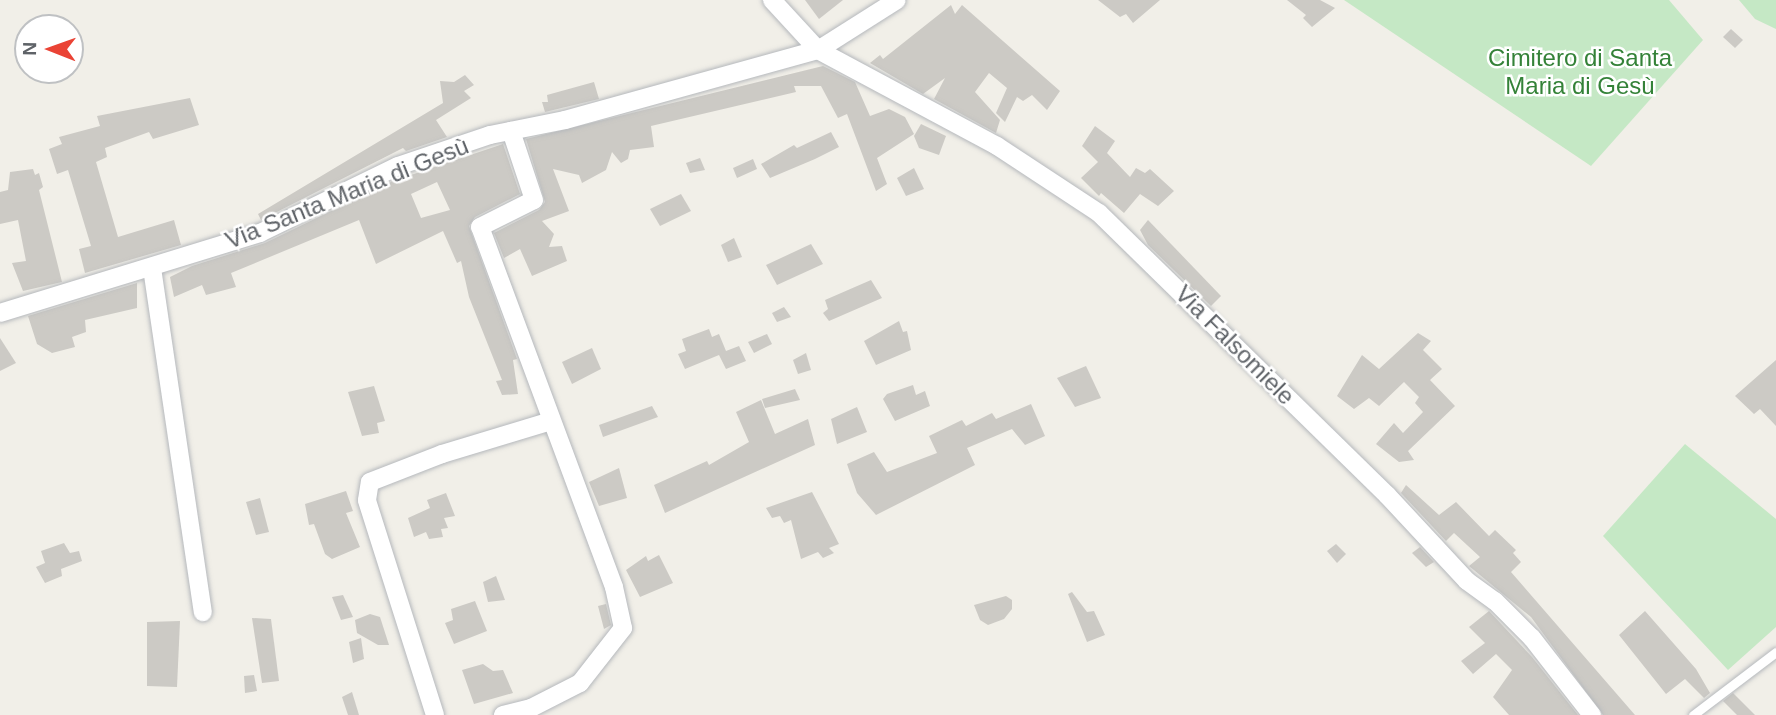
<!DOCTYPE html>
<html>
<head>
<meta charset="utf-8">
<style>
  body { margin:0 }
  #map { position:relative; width:1776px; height:715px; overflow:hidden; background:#f1efe8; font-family:Helvetica,sans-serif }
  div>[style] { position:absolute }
  .green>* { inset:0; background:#c5e8c5 }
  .building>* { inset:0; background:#cccac5 }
  .roads { filter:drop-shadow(0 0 2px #b5b8bc) drop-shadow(0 0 2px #b5b8bc) }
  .lane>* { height:9px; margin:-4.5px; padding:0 4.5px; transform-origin:4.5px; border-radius:4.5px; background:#fff }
  .street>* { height:18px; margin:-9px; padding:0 9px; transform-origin:9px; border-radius:9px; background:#fff }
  span { translate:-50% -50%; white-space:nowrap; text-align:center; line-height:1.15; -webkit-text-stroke:5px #fff; paint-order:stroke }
  .park-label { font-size:24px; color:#348238 }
  .street-label { font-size:24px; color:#5f6368 }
  .north { position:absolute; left:14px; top:14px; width:70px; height:70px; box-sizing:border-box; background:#fff; border:2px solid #bfc1c3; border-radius:50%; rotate:271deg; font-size:19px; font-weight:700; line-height:28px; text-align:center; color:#5f6368 }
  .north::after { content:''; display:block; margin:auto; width:24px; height:32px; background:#ea4335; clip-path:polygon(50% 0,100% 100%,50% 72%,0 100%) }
</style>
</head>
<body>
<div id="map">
  <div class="green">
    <i style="clip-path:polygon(1344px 0,1669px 0,1703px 40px,1591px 166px)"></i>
    <i style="clip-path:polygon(1739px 0,1776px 0,1776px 29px,1755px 19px)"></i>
    <i style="clip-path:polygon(1685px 444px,1776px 519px,1776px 627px,1728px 670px,1603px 536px)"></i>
  </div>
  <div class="building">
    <i style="clip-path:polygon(805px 0,843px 0,819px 19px)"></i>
    <i style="clip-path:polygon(1098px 0,1160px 0,1133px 23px,1126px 14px,1120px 17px)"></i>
    <i style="clip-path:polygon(1287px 0,1320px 0,1335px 8px,1312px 27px,1303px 18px,1306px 15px)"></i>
    <i style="clip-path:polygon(951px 5px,955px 14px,962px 5px,1060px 91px,1047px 110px,1032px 95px,1023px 101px,1017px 97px,1005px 122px,996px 113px,1007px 88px,989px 73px,975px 92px,1000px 120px,996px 133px,934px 99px,945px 78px,923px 94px,870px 63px,880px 55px,883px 59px)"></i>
    <i style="clip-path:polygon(1731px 29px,1743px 40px,1735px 48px,1723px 37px)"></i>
    <i style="clip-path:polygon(823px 66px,855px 82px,870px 116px,889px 109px,905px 117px,914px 134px,877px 158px,887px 184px,876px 191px,847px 114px,838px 118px,821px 86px,794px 86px,796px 92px,651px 126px,654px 147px,630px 150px,628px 159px,621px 163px,612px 152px,606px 170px,582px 183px,579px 175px,553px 169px,569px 211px,542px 221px,554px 234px,549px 247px,562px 246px,567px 261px,532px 276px,520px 249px,504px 258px,494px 233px,539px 210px,545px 202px,526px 139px)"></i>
    <i style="clip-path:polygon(465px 75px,474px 85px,464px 91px,471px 98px,436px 120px,447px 137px,406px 151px,403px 148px,261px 220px,258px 214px,443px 103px,440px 81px,454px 82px)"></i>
    <i style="clip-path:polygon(594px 82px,599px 99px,545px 112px,542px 102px,548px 102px,547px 95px)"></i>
    <i style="clip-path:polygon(190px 98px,199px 125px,153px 139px,149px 132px,105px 148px,107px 157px,96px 162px,118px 237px,174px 220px,181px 245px,85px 273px,79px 249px,91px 246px,68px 170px,57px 174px,49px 149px,62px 144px,59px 137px,100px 126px,97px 116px)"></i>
    <i style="clip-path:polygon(921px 124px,946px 136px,939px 155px,919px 148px,914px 136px)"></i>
    <i style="clip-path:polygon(1095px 126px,1115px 141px,1107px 153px,1130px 177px,1136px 168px,1145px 173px,1150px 169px,1174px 191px,1158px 206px,1140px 194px,1124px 213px,1101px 193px,1099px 196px,1081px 178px,1098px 162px,1082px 146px)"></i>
    <i style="clip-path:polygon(831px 132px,839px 147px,815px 159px,770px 178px,761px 164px,794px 145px,797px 148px)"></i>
    <i style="clip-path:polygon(evenodd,503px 144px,520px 194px,475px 217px,469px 226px,517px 359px,513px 360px,518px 394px,502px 395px,496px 381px,502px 380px,469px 297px,461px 261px,457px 263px,443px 231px,376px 264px,359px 220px,231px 273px,236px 287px,206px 295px,202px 285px,174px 297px,170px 277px,192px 266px,265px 243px,393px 181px,503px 144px,437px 182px,450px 210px,421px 218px,411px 194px,437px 182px)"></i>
    <i style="clip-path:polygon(700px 158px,705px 170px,690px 173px,686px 163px)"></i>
    <i style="clip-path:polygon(753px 159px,757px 169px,737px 178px,733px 168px)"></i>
    <i style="clip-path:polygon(914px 168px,924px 189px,906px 196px,897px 178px)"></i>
    <i style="clip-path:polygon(33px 169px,35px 175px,39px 173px,43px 187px,39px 190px,62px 282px,23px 291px,12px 263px,26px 261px,18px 220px,0 224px,0 192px,8px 190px,10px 172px)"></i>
    <i style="clip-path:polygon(681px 194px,691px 211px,660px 226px,650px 209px)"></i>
    <i style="clip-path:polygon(1148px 220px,1221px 296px,1211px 306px,1148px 245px,1140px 230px)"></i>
    <i style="clip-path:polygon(734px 238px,742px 257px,728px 262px,721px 245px)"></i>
    <i style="clip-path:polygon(811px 244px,823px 264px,777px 285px,766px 265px)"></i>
    <i style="clip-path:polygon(871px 280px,882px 298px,829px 321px,823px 313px,828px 309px,825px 300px)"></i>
    <i style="clip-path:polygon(137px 283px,137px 308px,85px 320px,86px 332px,72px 337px,75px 347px,52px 353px,37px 344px,28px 316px)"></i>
    <i style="clip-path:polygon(784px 307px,791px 317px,777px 322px,772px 313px)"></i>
    <i style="clip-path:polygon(899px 321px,903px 332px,907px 331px,911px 350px,876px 365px,864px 341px)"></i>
    <i style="clip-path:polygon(709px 329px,712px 337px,719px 334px,726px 351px,739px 346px,746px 361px,726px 369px,719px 355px,685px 369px,678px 354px,686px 351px,682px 339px)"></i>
    <i style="clip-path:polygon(1418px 333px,1431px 341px,1423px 350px,1442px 369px,1430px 380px,1455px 406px,1408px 451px,1414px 460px,1399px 462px,1376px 444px,1394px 423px,1403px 433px,1423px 412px,1415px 403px,1419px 397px,1404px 382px,1379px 406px,1369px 398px,1354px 409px,1337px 396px,1362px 355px,1379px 369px)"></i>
    <i style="clip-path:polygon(767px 334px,772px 344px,754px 353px,748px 342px)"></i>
    <i style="clip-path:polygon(0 338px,16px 363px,0 371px)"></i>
    <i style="clip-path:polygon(592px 348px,601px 369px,572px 384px,562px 362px)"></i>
    <i style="clip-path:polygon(806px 353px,811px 370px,798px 374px,793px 360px)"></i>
    <i style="clip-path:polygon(1776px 360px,1776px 426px,1760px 409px,1754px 414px,1735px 396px)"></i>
    <i style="clip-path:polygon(1086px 366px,1101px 398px,1075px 407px,1057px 378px)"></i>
    <i style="clip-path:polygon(913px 385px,916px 395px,925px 391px,930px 406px,895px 421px,883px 399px,887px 394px)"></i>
    <i style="clip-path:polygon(374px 386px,385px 421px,377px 423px,379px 433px,362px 436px,348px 392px)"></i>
    <i style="clip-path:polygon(795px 389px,800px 400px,765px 408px,762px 399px)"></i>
    <i style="clip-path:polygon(761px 400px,775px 434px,808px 419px,815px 445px,665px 513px,654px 485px,707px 461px,709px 465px,749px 442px,736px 412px)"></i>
    <i style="clip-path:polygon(1031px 404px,1045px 436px,1025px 445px,1012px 429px,967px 448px,975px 465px,876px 515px,857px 493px,847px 464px,874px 452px,887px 472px,937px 453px,929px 436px,962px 420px,966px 426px,992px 413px,996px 419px)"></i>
    <i style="clip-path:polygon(652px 406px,658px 417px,603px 437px,599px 425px)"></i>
    <i style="clip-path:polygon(857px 407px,867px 432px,837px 444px,831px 419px)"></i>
    <i style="clip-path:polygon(619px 468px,627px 498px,599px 506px,589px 482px)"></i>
    <i style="clip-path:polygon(1406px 485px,1439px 515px,1456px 502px,1489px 536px,1495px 530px,1516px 550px,1513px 553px,1521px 562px,1511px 572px,1635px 715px,1603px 715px,1531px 617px,1469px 566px,1480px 557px,1454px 533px,1446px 541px,1401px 493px)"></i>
    <i style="clip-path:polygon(346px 491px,353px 511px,346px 513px,360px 547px,332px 559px,325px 554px,314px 524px,309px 525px,305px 504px)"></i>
    <i style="clip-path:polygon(812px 492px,839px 544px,829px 548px,834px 553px,823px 558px,818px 552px,801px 559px,791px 520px,784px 523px,780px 516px,772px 518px,766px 508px)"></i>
    <i style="clip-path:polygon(446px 493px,455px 516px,444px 518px,448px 528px,441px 529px,443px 537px,429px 539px,426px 532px,414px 537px,408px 518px,430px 508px,427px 500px)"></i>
    <i style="clip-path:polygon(260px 498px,269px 532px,256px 535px,246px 502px)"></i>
    <i style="clip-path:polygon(64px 543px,70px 553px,79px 551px,82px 561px,61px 569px,62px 576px,45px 583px,36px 567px,45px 563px,41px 551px)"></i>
    <i style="clip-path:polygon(1336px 544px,1346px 554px,1337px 563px,1327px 551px)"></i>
    <i style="clip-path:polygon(1420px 547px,1434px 562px,1426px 567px,1412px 553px)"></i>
    <i style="clip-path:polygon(659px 555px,673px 583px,640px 597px,626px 570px,646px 556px,648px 561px)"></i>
    <i style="clip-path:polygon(496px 576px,505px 600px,488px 602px,483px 582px)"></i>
    <i style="clip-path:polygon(1072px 592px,1087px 612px,1094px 611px,1105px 635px,1087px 642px,1068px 594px)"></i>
    <i style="clip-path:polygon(343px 595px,353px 617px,341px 620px,332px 597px)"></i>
    <i style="clip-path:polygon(1006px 596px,1012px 600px,1012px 609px,1004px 619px,988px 625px,980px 620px,974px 605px)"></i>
    <i style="clip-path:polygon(475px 601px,487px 631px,454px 644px,445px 623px,453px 620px,451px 609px)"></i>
    <i style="clip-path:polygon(606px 604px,611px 625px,604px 629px,598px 606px)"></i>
    <i style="clip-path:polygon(1489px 611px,1532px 657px,1578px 715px,1509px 715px,1493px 697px,1512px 670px,1496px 654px,1473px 674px,1461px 661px,1485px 643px,1469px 627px)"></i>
    <i style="clip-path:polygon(1645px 611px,1696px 669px,1710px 693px,1704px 698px,1685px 679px,1666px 694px,1619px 635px)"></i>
    <i style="clip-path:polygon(370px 614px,380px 617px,389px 645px,378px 645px,357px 633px,355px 620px)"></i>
    <i style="clip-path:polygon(252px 618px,271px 619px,279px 681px,262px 683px)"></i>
    <i style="clip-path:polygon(180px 621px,177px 687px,147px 686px,147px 622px)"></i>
    <i style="clip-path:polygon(361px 638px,364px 659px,353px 663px,349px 642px)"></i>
    <i style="clip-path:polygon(483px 664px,493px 671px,503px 670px,513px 693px,474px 704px,462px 670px)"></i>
    <i style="clip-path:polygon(254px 675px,257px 691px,245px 693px,244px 676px)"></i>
    <i style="clip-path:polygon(352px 692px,359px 715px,348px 715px,342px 697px)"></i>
    <i style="clip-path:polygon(1733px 693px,1755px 715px,1737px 715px,1723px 701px)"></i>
  </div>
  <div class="roads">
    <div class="lane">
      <i style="left:1693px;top:715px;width:104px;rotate:-37.2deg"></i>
    </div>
    <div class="street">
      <i style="left:772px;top:0;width:68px;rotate:47.4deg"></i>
      <i style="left:818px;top:50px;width:203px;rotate:28.2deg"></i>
      <i style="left:997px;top:146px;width:122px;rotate:33.3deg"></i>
      <i style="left:1099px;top:213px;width:403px;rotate:44.4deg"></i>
      <i style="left:1387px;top:495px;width:117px;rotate:47.1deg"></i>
      <i style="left:1467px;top:581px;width:34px;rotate:36deg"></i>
      <i style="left:1495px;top:601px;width:52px;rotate:45deg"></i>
      <i style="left:1532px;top:638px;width:98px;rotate:52.1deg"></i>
      <i style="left:152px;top:268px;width:348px;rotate:81.6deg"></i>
      <i style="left:0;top:313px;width:272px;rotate:-17.1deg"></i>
      <i style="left:260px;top:233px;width:153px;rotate:-25.9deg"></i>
      <i style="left:398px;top:166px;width:97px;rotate:-18.6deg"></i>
      <i style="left:490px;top:135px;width:76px;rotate:-11.3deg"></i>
      <i style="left:565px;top:120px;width:263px;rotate:-15.5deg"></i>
      <i style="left:818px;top:50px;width:93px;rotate:-32.3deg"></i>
      <i style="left:435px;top:715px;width:225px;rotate:-107.6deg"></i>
      <i style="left:367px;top:500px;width:18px;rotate:-81deg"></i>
      <i style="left:370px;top:482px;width:77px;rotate:-21.3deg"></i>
      <i style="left:442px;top:454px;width:114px;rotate:-16.8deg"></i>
      <i style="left:503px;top:715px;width:29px;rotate:-14deg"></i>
      <i style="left:531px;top:708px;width:55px;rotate:-27deg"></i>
      <i style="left:580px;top:683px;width:70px;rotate:-52deg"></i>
      <i style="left:623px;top:628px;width:42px;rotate:-102.4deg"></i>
      <i style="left:614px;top:587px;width:384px;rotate:-110.4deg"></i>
      <i style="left:480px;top:227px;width:60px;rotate:-26.6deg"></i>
      <i style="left:534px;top:200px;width:73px;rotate:-108.4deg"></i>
    </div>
  </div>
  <div class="park-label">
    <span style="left:1580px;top:72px">Cimitero di Santa<br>Maria di Gesù</span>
  </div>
  <div class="street-label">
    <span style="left:347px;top:193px;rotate:-22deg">Via Santa Maria di Gesù</span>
    <span style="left:1235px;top:345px;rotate:45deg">Via Falsomiele</span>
  </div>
  <div class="north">N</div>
</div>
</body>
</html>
